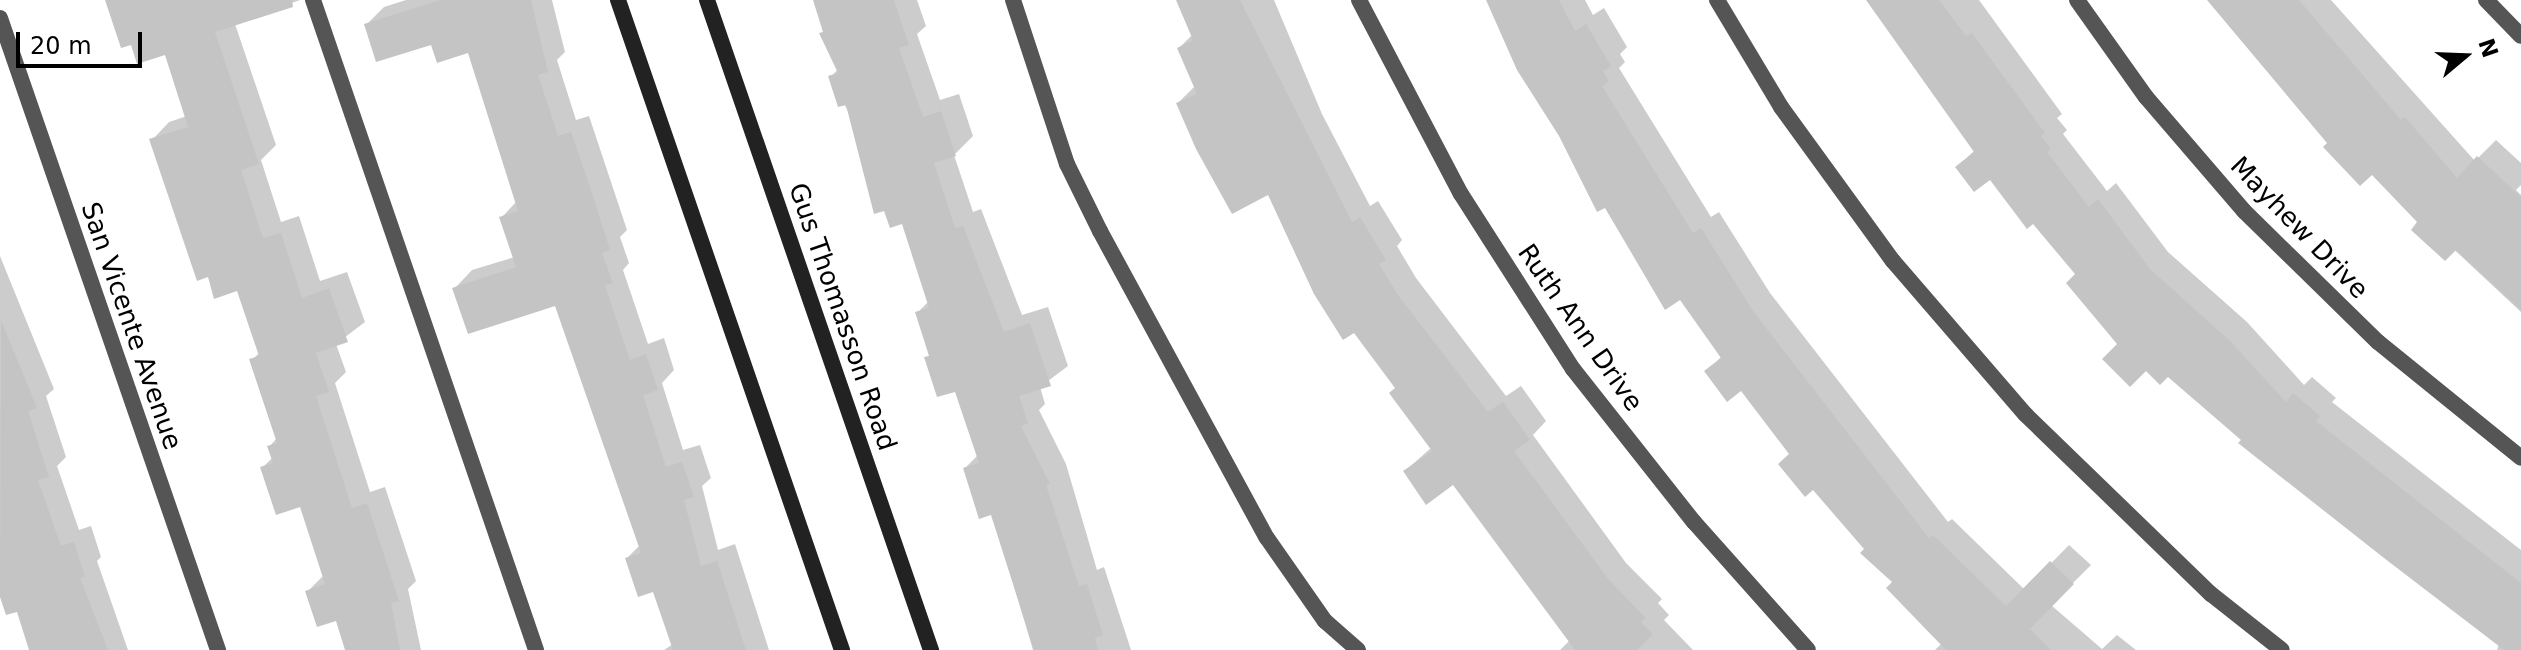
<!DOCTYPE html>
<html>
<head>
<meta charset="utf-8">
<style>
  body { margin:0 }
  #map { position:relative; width:2521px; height:650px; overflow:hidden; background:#fff; font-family:"DejaVu Sans",sans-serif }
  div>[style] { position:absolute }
  .shadow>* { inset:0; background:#0003 }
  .building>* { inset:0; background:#c4c4c4 }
  .service>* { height:16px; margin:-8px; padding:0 8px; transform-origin:8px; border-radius:8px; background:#555 }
  .minor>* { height:16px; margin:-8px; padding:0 8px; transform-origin:8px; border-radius:8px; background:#555 }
  .secondary>* { height:16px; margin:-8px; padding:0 8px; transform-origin:8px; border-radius:8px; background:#222 }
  span { translate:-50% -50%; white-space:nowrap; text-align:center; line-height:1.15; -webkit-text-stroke:7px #fff; paint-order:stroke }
  .street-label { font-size:26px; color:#000 }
  .north { position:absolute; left:2425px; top:16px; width:80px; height:80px; -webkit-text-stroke:6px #fff; paint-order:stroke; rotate:71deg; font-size:22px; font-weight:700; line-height:32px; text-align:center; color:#000 }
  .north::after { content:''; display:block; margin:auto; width:28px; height:36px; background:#000; clip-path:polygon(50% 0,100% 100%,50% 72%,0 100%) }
  .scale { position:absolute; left:16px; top:32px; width:126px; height:36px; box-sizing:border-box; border:4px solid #000; border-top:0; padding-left:10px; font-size:24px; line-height:28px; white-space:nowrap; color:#000; -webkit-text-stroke:6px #fff; paint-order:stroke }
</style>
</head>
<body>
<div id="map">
  <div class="shadow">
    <i style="clip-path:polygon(107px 0,300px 0,235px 24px,276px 145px,261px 160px,281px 222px,299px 216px,320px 281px,347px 272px,365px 322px,336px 344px,346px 372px,335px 383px,370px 492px,385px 487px,416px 581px,408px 589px,421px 650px,347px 650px,338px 618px,308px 591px,324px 575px,301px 505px,262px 468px,273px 457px,269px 447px,277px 438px,252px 360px,260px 352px,238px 289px,209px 275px,152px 140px,169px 122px,187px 116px,166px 52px,133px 42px)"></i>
    <i style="clip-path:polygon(406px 0,552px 0,565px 52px,557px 60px,576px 120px,589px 116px,627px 230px,620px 237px,629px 263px,623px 270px,648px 344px,664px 338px,674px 370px,662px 383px,683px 450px,700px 445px,711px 478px,702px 486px,718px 550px,735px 544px,769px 650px,664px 650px,673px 644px,654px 589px,627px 558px,640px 545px,556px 304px,455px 288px,472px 270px,515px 257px,502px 217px,517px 201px,469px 51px,366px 25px,384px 7px)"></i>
    <i style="clip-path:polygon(816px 0,917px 0,926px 26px,917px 34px,940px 100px,959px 94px,973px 136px,954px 155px,973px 212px,981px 209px,1022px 315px,1048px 307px,1068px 366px,1040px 387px,1045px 404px,1039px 410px,1066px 464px,1097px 570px,1104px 567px,1131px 650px,1033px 650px,992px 512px,965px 468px,978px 455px,957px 389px,927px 358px,931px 354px,918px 312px,929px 301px,903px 222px,831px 77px,838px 69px)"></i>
    <i style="clip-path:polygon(1178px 0,1274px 0,1322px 114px,1370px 206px,1378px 201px,1402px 240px,1397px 246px,1416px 278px,1506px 396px,1521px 386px,1546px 421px,1533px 435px,1626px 563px,1662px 599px,1658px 603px,1669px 615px,1664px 620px,1693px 650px,1560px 650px,1570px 640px,1454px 483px,1405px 471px,1432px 447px,1397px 388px,1269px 192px,1178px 103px,1195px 86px,1179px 48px,1192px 35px)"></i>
    <i style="clip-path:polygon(1488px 0,1585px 0,1593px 15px,1604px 8px,1627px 47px,1620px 54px,1625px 62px,1619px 68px,1711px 217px,1719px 212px,1770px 293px,1948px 522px,1952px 519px,2025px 590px,2069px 545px,2091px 565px,2051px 605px,2102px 649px,2117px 635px,2136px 650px,1935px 650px,1942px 643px,1742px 388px,1707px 371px,1722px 356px)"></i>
    <i style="clip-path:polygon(1868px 0,1979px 0,2062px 114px,2057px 118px,2067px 130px,2063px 134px,2107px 191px,2116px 183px,2168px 252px,2247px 322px,2304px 385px,2312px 377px,2336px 398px,2332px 402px,2521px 550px,2521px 650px,2497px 650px,2499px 644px,2167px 374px,2119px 344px,2078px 274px,2034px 221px,1990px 177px,1958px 167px,1975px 150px)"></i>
    <i style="clip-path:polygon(2214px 0,2331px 0,2475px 161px,2496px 140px,2521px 163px,2521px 185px,2516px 190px,2521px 195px,2521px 312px,2372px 173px,2329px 143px)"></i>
    <i style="clip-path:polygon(0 256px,54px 389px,46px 396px,66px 457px,57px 466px,79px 530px,91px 526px,101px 557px,97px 561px,128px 650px,31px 650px,18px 609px,7px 613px,0 591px)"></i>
  </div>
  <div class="building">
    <i style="clip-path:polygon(105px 0,292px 0,293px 7px,215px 32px,259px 164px,241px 170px,263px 238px,281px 233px,302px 298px,329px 288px,348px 342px,316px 353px,329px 392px,316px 396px,352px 508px,367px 503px,399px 601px,391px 603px,400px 650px,345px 650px,336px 621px,317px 627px,305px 591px,325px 584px,300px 507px,276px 515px,260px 467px,273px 463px,267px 446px,277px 443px,249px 359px,259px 356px,237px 291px,214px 299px,208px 277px,197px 281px,149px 139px,188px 127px,165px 55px,137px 64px,131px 45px,121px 48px)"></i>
    <i style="clip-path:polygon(440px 0,531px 0,548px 72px,538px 75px,558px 136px,571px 132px,590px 187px,610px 250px,602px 253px,613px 283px,605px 285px,630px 360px,646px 354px,658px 390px,643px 395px,666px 467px,682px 462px,694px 497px,684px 500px,701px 566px,717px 561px,746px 650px,673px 650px,653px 592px,638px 597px,625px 558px,641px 553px,555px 306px,468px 334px,452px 288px,516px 267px,499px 217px,518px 211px,468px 53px,437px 63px,431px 45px,376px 62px,364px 24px)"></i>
    <i style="clip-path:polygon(813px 0,894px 0,909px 45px,899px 48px,923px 117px,941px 111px,956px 156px,934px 163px,955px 228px,963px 226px,1004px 332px,1030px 323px,1051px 386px,1019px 396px,1028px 423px,1021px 426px,1050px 484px,1046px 485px,1079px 586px,1087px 584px,1103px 635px,1095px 638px,1098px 650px,1034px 650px,991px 515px,979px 519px,963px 468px,979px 463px,955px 392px,937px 397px,924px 357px,929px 356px,915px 312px,929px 308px,902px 224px,890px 228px,884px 211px,874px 214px,846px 105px,838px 107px,828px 76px,838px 73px,819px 33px,823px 32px)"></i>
    <i style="clip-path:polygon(1176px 0,1240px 0,1352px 222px,1360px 217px,1386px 260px,1379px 264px,1398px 295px,1488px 412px,1503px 402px,1530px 440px,1514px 451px,1609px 580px,1646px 618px,1641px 622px,1653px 634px,1637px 650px,1575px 650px,1453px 485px,1426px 505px,1403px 471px,1432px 451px,1389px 393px,1395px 388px,1354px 333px,1343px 340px,1314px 294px,1268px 195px,1232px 214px,1196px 149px,1176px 103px,1197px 94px,1177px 48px,1193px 40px)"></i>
    <i style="clip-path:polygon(1486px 0,1559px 0,1575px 31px,1586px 24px,1611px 66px,1603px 71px,1609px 81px,1602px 86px,1693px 233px,1701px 228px,1753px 311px,1929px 538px,1933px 535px,2006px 606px,2050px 561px,2074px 584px,2030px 629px,2051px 650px,1946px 650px,1886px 588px,1892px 582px,1860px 553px,1864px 549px,1813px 490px,1805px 497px,1778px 464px,1789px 454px,1741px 391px,1727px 402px,1704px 371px,1721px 358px,1680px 300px,1665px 310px,1605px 208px,1597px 212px,1559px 136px,1517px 70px)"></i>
    <i style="clip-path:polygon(1866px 0,1939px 0,1966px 36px,1972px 33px,2045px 133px,2041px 136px,2051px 149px,2047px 152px,2089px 207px,2098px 199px,2150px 269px,2229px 340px,2286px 402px,2293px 393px,2320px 416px,2316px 421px,2521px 583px,2521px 650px,2504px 650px,2384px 558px,2238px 443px,2241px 440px,2168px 377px,2160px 385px,2146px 371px,2130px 387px,2102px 359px,2117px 344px,2066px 283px,2075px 274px,2033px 224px,2027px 229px,1990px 180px,1974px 192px,1955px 167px,1974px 152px)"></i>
    <i style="clip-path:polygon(2207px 0,2299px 0,2401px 120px,2405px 117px,2457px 178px,2477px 156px,2521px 197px,2521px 310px,2456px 250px,2445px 261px,2411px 230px,2417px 222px,2372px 175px,2360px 186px,2323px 147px,2327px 143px)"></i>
    <i style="clip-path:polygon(1px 320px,37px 408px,28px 411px,49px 477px,38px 480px,61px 546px,74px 542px,85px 577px,80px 578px,108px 650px,29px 650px,17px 612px,6px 615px,0 597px)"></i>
  </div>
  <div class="service">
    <i style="left:313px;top:0;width:687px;rotate:71.06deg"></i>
    <i style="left:1013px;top:0;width:173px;rotate:71.8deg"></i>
    <i style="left:1067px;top:164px;width:75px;rotate:63.8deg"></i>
    <i style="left:1100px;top:231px;width:349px;rotate:61.5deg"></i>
    <i style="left:1267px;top:538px;width:101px;rotate:55.1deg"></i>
    <i style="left:1325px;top:621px;width:44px;rotate:41.3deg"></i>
    <i style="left:1717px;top:0;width:125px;rotate:59.1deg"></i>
    <i style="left:1781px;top:107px;width:190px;rotate:54deg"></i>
    <i style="left:1893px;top:261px;width:202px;rotate:49.2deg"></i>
    <i style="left:2025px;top:414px;width:259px;rotate:44.1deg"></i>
    <i style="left:2211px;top:594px;width:90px;rotate:38.3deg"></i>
    <i style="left:2486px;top:0;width:50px;rotate:45.8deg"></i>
  </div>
  <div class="minor">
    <i style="left:1359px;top:0;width:219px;rotate:62.3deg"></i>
    <i style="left:1461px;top:194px;width:208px;rotate:57.4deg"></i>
    <i style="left:1573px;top:369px;width:195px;rotate:51.7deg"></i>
    <i style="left:1694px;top:522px;width:171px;rotate:48.3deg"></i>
    <i style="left:2077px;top:0;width:119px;rotate:54.6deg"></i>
    <i style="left:2146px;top:97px;width:150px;rotate:49.3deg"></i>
    <i style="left:2244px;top:211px;width:187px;rotate:44.4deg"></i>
    <i style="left:2378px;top:342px;width:184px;rotate:39deg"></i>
    <i style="left:0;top:18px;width:669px;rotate:70.97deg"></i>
  </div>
  <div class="secondary">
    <i style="left:618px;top:0;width:688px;rotate:70.99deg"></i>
    <i style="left:707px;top:0;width:688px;rotate:70.99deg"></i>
  </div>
  <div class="street-label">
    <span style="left:2299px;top:228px;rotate:46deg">Mayhew Drive</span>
    <span style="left:842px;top:317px;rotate:71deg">Gus Thomasson Road</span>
    <span style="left:131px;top:326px;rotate:71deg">San Vicente Avenue</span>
    <span style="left:1580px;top:328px;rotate:55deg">Ruth Ann Drive</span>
  </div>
  <div class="north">N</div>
  <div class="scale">20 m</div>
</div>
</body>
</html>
